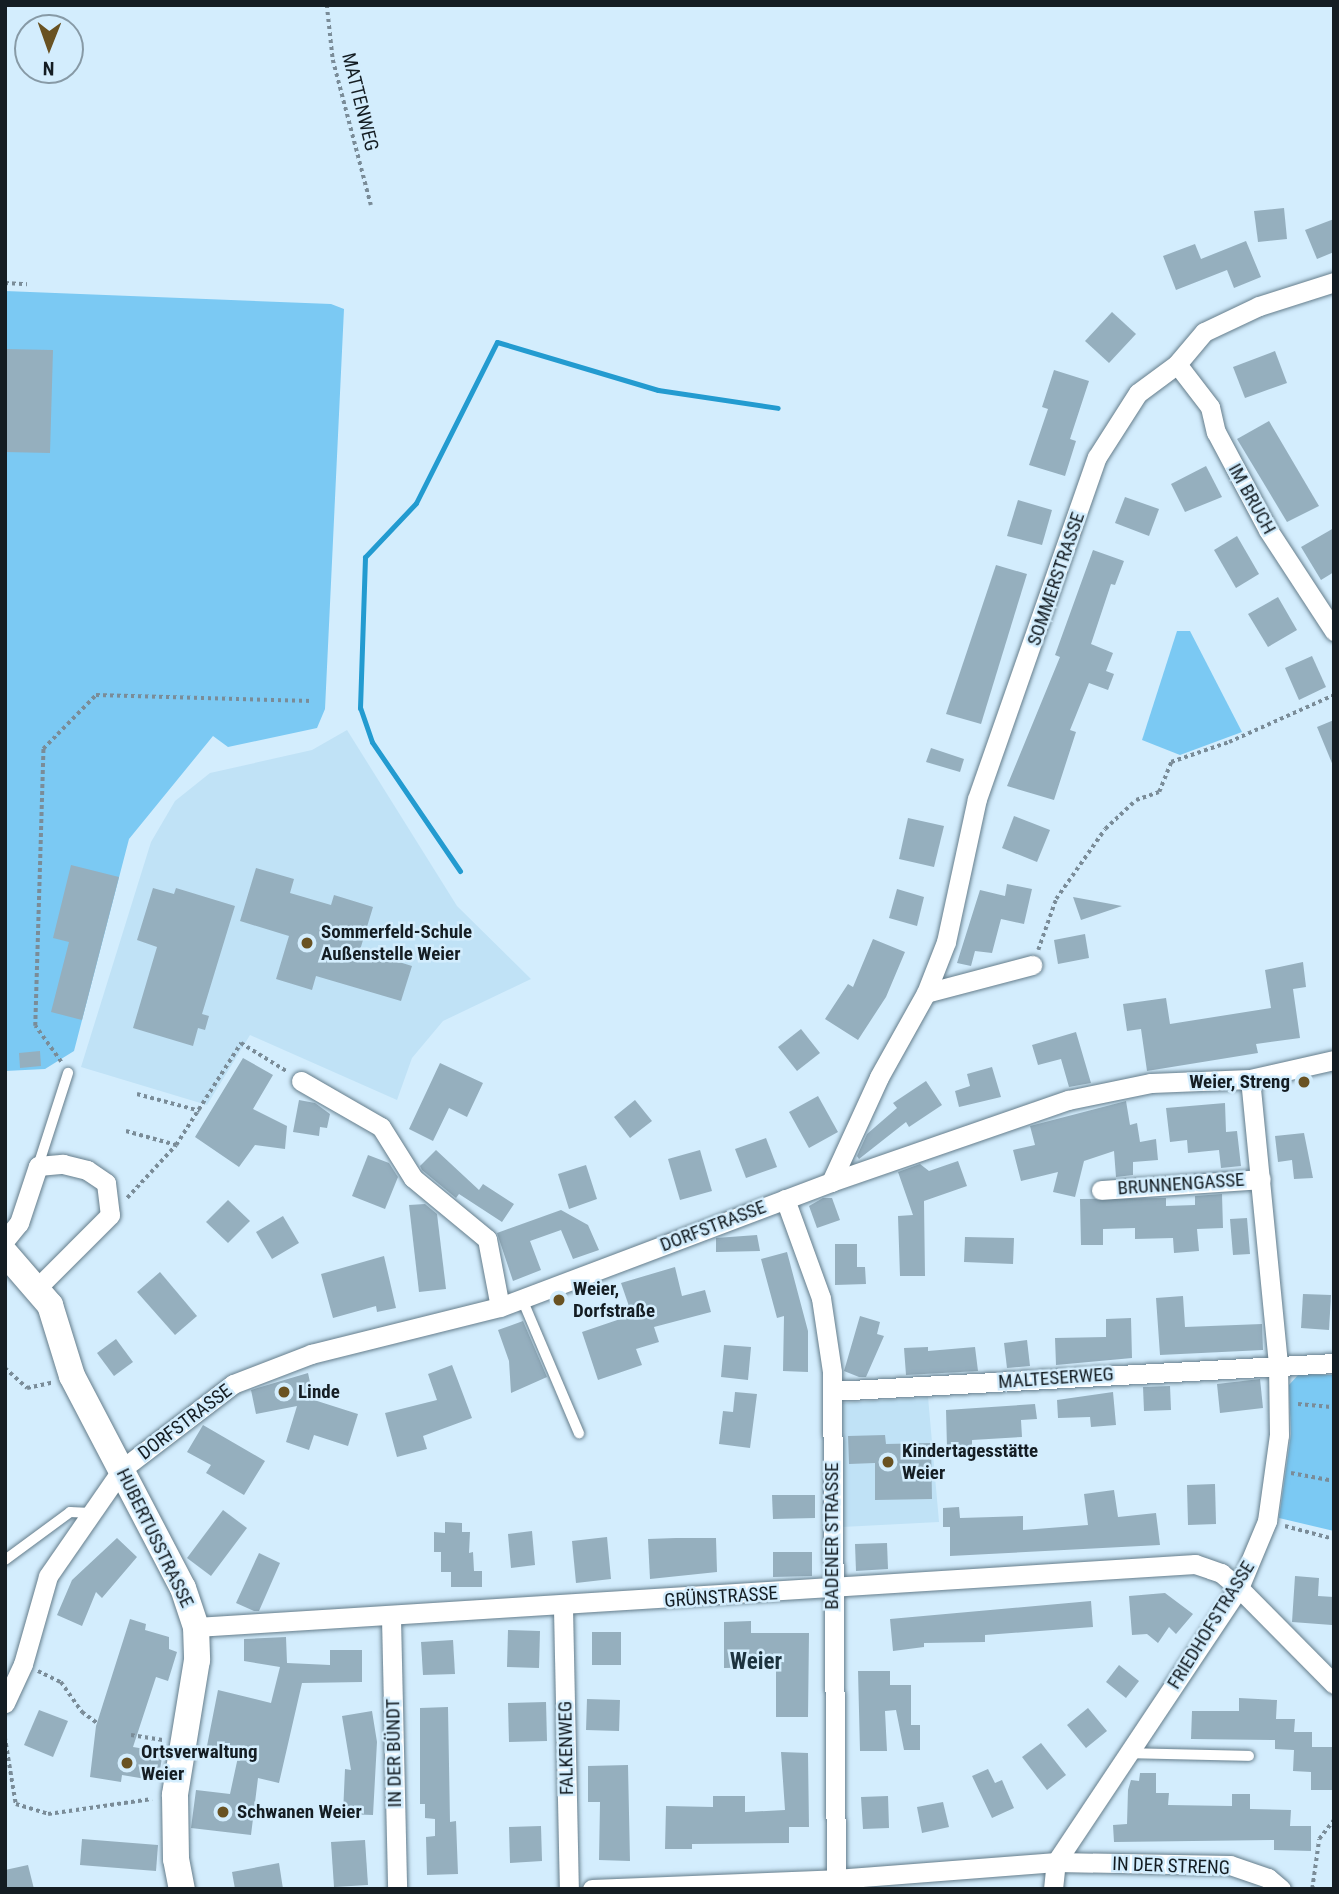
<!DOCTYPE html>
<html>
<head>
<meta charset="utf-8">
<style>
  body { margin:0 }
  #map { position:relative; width:1339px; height:1894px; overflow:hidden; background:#d3edfd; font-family:"Roboto Condensed",sans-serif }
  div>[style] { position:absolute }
  .built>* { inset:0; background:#c0e2f6 }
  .green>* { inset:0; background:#7bc9f3 }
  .stream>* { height:5px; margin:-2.5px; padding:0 2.5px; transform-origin:2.5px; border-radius:2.5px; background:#239bd0 }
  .building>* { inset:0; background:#95afbe }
  .path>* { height:3.5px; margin-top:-1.75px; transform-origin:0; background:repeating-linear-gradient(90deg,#7a8c98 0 3.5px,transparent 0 7px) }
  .roads { filter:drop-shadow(0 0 2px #657d8b) drop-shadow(0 0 2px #657d8b) }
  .lane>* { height:10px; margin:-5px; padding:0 5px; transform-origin:5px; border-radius:5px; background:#fff }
  .street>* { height:19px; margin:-9.5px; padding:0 9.5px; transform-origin:9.5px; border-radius:9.5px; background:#fff }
  .secondary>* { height:26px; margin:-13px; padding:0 13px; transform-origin:13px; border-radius:13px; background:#fff }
  .dots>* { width:19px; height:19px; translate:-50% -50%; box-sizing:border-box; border:4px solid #d3edfd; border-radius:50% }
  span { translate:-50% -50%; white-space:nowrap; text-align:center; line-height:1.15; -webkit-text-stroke:5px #d3edfd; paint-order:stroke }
  .street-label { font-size:19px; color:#141d23 }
  .poi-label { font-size:19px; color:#141d23; font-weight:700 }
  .left { translate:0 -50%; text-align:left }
  .right { translate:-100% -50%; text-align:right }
  .quarter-label { font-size:23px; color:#1d333f; font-weight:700 }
  .frame { position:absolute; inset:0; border:7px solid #141d23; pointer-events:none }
  .north { position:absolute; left:14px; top:14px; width:70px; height:70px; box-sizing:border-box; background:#d3edfd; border:2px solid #879aa6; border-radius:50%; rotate:181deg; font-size:19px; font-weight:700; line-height:28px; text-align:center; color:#141d23 }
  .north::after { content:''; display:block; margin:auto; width:24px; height:32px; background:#695222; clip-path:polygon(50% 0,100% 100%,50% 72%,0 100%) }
</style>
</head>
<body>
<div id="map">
  <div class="built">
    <i style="clip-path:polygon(347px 730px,457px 906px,531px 979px,443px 1021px,412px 1058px,397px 1100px,250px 1035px,207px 1105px,81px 1067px,151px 842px,175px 801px,210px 773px,312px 750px)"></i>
    <i style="clip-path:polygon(928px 1397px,939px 1522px,842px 1527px,841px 1403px)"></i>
  </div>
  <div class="green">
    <i style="clip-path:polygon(5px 291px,331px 304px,344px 309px,325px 709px,317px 728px,228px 747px,213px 736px,129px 839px,74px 1051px,45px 1069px,5px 1071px)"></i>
    <i style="clip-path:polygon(1177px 631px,1190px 631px,1242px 732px,1180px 755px,1142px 740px)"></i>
    <i style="clip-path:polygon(1299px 1374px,1334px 1375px,1334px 1531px,1279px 1518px,1291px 1434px,1289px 1385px)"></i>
  </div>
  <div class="stream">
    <i style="left:460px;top:871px;width:156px;rotate:-124.3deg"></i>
    <i style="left:372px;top:742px;width:36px;rotate:-109deg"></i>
    <i style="left:360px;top:708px;width:151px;rotate:-88.1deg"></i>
    <i style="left:365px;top:557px;width:74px;rotate:-46.6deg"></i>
    <i style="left:416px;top:503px;width:180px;rotate:-63.3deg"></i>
    <i style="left:497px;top:342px;width:168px;rotate:16.6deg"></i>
    <i style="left:658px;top:390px;width:121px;rotate:8.5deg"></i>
  </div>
  <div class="building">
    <i style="clip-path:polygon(1284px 208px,1287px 239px,1258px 242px,1254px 211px)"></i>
    <i style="clip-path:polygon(1334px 219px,1334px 252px,1317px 259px,1305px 230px)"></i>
    <i style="clip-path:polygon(1246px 241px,1261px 277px,1234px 288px,1227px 270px,1176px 290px,1163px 256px,1195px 244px,1201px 259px)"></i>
    <i style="clip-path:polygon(1112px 312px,1136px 334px,1109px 363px,1085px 341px)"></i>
    <i style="clip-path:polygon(5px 349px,53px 350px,50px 453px,5px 452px)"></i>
    <i style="clip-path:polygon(1275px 351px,1287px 383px,1245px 398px,1233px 367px)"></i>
    <i style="clip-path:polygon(1054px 370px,1089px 381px,1070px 439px,1076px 441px,1065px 476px,1029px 465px,1048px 409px,1042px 407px)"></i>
    <i style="clip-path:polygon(1269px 421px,1319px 506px,1287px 522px,1237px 439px)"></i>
    <i style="clip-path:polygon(1206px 466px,1222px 497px,1185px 512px,1171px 484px)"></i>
    <i style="clip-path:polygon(1125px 497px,1159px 509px,1149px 536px,1115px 523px)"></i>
    <i style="clip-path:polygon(1018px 500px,1052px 510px,1042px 545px,1007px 536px)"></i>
    <i style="clip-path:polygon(1334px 528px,1334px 572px,1321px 580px,1301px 547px)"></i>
    <i style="clip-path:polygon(1237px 536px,1259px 574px,1236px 588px,1214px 550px)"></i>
    <i style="clip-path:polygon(1093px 550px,1124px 561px,1115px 585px,1111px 584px,1091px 644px,1113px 653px,1106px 671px,1114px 674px,1108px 690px,1089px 683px,1070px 730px,1076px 732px,1054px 800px,1007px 786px,1060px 657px,1055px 655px)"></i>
    <i style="clip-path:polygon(996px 565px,1027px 574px,981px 724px,946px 714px)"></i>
    <i style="clip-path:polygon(1278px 597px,1297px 630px,1268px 647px,1248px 614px)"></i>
    <i style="clip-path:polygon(1312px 656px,1326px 687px,1299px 700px,1285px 668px)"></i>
    <i style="clip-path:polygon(1334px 720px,1334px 768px,1317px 727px)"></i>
    <i style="clip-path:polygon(931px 748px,964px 759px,960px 772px,926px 762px)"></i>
    <i style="clip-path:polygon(1014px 816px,1050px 830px,1037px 862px,1002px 848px)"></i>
    <i style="clip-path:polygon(908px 818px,944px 826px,934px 867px,899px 859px)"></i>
    <i style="clip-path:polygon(71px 865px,119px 877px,82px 1020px,51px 1012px,69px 942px,53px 938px)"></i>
    <i style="clip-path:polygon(256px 868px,294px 879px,290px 893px,331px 905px,334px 895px,373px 907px,360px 950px,412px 966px,401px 1001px,316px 976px,312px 990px,276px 979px,289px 936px,240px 921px)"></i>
    <i style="clip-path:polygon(1007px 884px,1032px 889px,1024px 924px,1001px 919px,992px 953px,975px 951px,971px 966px,957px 963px,980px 890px,1005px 896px)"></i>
    <i style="clip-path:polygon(153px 888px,174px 894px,176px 888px,235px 906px,202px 1014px,209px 1016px,205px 1030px,198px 1028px,193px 1046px,133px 1028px,157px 947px,137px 940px)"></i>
    <i style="clip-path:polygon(897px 889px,924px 897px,917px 926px,889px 918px)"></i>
    <i style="clip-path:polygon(1073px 897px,1122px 906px,1081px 920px)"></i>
    <i style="clip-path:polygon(1085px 934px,1089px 958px,1058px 964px,1054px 940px)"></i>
    <i style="clip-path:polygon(873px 939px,905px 952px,886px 997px,858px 1040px,825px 1019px,848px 984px,853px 987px)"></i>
    <i style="clip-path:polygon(1303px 962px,1306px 987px,1293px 989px,1300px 1038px,1256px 1044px,1258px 1053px,1147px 1071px,1141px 1029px,1127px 1031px,1123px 1004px,1166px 998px,1170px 1024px,1271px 1008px,1265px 970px)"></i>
    <i style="clip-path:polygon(801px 1029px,820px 1053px,797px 1071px,778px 1047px)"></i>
    <i style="clip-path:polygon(1076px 1032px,1091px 1083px,1069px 1087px,1061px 1059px,1038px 1065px,1032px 1045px)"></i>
    <i style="clip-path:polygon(40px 1051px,41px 1066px,20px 1068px,19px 1053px)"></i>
    <i style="clip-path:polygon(243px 1058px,273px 1075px,253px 1109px,287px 1126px,285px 1149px,255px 1145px,239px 1167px,195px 1137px)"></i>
    <i style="clip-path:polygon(440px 1063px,483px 1083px,467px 1117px,449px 1108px,433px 1141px,409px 1129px)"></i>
    <i style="clip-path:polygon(992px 1067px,1001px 1097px,959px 1107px,955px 1091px,970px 1086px,967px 1074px)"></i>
    <i style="clip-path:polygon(926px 1081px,942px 1105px,909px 1127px,906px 1122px,859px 1159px,857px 1156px,867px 1134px,897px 1108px,893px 1103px)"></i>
    <i style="clip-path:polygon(818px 1096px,838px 1132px,809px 1148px,789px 1112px)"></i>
    <i style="clip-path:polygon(299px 1100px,315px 1103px,330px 1114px,327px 1128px,320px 1127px,319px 1136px,293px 1132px)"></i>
    <i style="clip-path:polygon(635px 1100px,652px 1121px,630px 1138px,614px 1117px)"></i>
    <i style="clip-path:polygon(1126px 1101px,1130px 1125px,1137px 1123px,1140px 1142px,1156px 1139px,1158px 1160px,1133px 1162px,1133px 1175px,1116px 1177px,1114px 1151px,1084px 1161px,1075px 1197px,1053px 1192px,1058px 1172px,1021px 1181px,1013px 1150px,1035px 1145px,1030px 1126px)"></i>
    <i style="clip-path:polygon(1225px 1103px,1226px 1132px,1237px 1131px,1241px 1166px,1221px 1168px,1219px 1150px,1188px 1153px,1187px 1140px,1170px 1142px,1166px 1108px)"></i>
    <i style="clip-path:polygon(1304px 1133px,1313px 1178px,1294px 1179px,1292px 1160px,1278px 1162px,1275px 1136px)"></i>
    <i style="clip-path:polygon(766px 1138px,777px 1167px,746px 1178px,735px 1149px)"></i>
    <i style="clip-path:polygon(436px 1150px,479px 1190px,483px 1184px,514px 1204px,502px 1222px,459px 1194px,456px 1198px,422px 1170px,420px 1166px)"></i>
    <i style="clip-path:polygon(700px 1150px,712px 1191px,680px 1200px,668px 1159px)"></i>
    <i style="clip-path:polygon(368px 1155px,389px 1163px,398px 1177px,385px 1209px,352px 1196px)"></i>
    <i style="clip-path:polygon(958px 1161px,967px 1186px,924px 1201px,925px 1276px,900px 1276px,898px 1216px,913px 1215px,898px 1172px,920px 1164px,929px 1171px)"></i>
    <i style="clip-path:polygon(586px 1165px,597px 1199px,569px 1209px,558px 1174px)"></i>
    <i style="clip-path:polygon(1222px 1194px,1223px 1228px,1197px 1229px,1199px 1251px,1174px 1253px,1173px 1238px,1135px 1239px,1135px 1228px,1103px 1229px,1103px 1245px,1081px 1245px,1080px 1199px,1166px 1198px,1166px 1206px,1195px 1205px,1195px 1196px)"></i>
    <i style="clip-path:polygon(823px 1198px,832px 1198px,840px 1220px,817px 1228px,809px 1206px)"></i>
    <i style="clip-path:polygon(228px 1200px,250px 1221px,228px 1243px,206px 1222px)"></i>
    <i style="clip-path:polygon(425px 1204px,437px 1214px,446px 1289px,419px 1292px,409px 1205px)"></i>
    <i style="clip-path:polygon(561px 1210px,588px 1225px,599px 1250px,573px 1259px,561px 1230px,530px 1241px,541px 1270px,513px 1281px,497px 1233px)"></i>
    <i style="clip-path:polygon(283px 1216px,299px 1243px,272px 1259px,256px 1232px)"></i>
    <i style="clip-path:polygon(1247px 1218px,1250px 1254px,1233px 1255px,1230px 1219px)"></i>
    <i style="clip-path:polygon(757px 1235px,760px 1251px,716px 1252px,716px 1238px)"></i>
    <i style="clip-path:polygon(965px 1237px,1014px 1238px,1013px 1264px,964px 1262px)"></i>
    <i style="clip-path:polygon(835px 1244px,857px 1244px,857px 1267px,865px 1267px,866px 1284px,835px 1285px)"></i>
    <i style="clip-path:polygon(787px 1252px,808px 1331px,808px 1372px,783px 1371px,784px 1316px,777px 1318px,761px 1259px)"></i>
    <i style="clip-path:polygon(384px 1256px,396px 1308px,377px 1312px,376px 1306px,333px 1318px,321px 1274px)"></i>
    <i style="clip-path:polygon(675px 1267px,682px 1296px,705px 1290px,711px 1312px,654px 1327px,659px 1342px,636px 1349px,642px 1365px,598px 1380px,582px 1332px,632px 1315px,621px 1283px)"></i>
    <i style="clip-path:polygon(160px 1272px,197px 1316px,175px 1335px,137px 1292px)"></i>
    <i style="clip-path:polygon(1303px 1294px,1331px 1295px,1329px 1330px,1301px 1328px)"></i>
    <i style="clip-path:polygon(1183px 1296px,1185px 1327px,1262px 1324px,1263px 1350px,1160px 1355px,1156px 1298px)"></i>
    <i style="clip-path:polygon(860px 1316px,880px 1322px,877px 1334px,884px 1336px,866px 1377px,859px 1377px,844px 1371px)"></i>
    <i style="clip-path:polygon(1131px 1318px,1132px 1358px,1056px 1365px,1055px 1338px,1106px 1337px,1106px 1319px)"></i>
    <i style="clip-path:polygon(523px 1321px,547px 1377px,511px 1393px,509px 1361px,498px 1330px)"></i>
    <i style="clip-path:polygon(116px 1339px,133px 1362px,114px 1376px,97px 1353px)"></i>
    <i style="clip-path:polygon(1027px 1340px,1030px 1366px,1007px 1368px,1004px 1343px)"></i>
    <i style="clip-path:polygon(724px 1345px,751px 1347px,748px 1380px,721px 1377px)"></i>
    <i style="clip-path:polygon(928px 1347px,928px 1351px,975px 1347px,978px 1371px,906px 1375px,904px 1348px)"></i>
    <i style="clip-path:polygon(452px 1365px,472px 1418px,423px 1436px,427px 1449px,397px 1457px,385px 1413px,437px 1400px,428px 1374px)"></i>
    <i style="clip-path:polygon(308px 1373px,314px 1400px,358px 1414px,348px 1446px,314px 1435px,309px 1450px,286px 1442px,297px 1406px,256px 1414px,251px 1390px)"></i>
    <i style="clip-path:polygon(1260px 1379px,1263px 1408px,1220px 1413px,1217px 1384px)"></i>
    <i style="clip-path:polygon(1170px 1386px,1171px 1410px,1144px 1411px,1143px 1387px)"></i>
    <i style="clip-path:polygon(735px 1392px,757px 1394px,750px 1448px,719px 1444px,723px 1411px,733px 1412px)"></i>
    <i style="clip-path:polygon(1113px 1392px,1116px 1425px,1091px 1427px,1090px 1417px,1058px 1418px,1057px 1400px)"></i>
    <i style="clip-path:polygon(1035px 1404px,1037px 1419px,1021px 1420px,1022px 1437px,972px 1440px,972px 1447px,947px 1448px,946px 1410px)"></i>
    <i style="clip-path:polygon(203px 1425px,265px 1461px,244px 1495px,206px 1473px,211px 1465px,187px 1452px)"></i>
    <i style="clip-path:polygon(885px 1435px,886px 1444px,931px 1443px,932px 1499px,875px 1500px,875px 1463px,849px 1464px,848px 1436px)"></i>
    <i style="clip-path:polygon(1215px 1484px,1216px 1524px,1188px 1525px,1187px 1485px)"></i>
    <i style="clip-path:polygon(1114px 1490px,1118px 1517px,1156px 1513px,1160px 1545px,950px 1556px,950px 1527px,943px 1527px,943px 1508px,959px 1507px,960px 1518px,1023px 1516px,1023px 1530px,1088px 1525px,1084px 1494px)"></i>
    <i style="clip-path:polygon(772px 1495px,815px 1495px,815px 1518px,773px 1519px)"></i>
    <i style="clip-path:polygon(223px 1510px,247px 1528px,211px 1576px,187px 1558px)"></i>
    <i style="clip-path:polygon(445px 1522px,462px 1523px,462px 1532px,470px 1532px,469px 1553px,473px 1552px,474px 1571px,482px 1571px,482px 1587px,451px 1587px,451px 1572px,441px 1572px,441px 1552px,434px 1552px,434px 1532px,445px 1533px)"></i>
    <i style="clip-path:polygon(532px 1531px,535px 1565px,511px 1568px,508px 1534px)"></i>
    <i style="clip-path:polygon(607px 1537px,611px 1579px,576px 1583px,572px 1541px)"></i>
    <i style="clip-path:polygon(117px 1538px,137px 1557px,102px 1598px,96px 1592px,82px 1626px,57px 1615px,72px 1580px)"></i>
    <i style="clip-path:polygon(676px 1538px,716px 1538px,717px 1572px,650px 1579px,648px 1539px)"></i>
    <i style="clip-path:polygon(887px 1543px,888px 1569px,856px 1571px,855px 1544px)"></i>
    <i style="clip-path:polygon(773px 1552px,812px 1552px,812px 1576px,773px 1577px)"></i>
    <i style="clip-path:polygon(259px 1553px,280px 1563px,259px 1611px,254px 1611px,236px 1603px)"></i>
    <i style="clip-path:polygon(1295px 1576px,1319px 1578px,1318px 1596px,1334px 1597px,1332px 1625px,1292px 1622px)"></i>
    <i style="clip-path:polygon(1165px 1593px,1193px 1614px,1176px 1634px,1169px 1627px,1158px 1643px,1147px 1634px,1132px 1635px,1129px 1596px)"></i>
    <i style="clip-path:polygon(1091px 1601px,1093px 1627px,985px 1635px,985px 1642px,924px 1643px,924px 1647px,893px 1651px,890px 1619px)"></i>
    <i style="clip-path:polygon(130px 1619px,146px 1624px,145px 1630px,169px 1637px,169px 1649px,177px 1652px,168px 1681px,156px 1677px,133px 1747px,163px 1752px,158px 1781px,122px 1775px,121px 1782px,90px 1777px,96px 1726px)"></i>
    <i style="clip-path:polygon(751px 1621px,751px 1633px,809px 1633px,808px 1717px,776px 1717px,776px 1667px,724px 1668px,724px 1622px)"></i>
    <i style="clip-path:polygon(508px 1630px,540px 1631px,539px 1668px,507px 1667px)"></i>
    <i style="clip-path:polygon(592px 1632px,621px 1632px,621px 1665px,592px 1665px)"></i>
    <i style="clip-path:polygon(286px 1637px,287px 1663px,330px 1665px,330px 1650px,362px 1650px,362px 1682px,302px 1683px,279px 1783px,258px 1778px,251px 1835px,191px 1828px,196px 1790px,230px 1794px,238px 1757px,206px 1751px,218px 1690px,271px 1703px,280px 1667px,244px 1661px,244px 1639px)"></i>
    <i style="clip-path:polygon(453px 1640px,455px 1674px,423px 1675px,421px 1642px)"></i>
    <i style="clip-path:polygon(1119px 1665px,1139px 1681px,1126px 1698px,1106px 1682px)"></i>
    <i style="clip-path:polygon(858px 1671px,890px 1671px,890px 1685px,911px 1685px,911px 1725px,920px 1725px,920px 1750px,904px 1750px,896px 1710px,885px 1711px,887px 1751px,860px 1751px)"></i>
    <i style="clip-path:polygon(1239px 1698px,1277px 1700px,1276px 1719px,1295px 1719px,1294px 1732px,1312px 1732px,1312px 1747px,1334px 1747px,1334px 1790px,1311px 1790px,1311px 1772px,1293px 1771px,1294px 1750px,1275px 1749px,1275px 1740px,1191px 1739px,1192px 1711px,1239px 1711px)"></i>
    <i style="clip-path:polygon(587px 1699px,620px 1700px,619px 1731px,586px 1730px)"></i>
    <i style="clip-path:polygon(546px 1702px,547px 1741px,509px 1742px,508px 1703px)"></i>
    <i style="clip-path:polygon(448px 1707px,450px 1822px,456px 1821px,458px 1874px,427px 1875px,426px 1837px,435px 1836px,435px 1819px,425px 1818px,425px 1804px,420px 1804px,420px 1708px)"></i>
    <i style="clip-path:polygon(1088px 1708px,1107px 1731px,1086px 1748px,1067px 1725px)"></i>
    <i style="clip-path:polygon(39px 1710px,68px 1721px,53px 1757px,24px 1745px)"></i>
    <i style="clip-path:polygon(372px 1711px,377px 1742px,373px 1815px,343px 1814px,345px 1769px,351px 1770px,342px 1716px)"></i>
    <i style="clip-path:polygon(1041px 1743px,1066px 1775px,1047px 1790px,1022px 1757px)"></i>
    <i style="clip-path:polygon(781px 1752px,808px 1753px,809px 1827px,789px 1827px,789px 1843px,692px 1844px,692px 1849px,665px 1849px,666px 1806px,713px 1807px,713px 1796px,745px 1796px,745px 1812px,785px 1810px)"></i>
    <i style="clip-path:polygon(628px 1765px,630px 1861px,599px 1860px,600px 1802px,588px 1802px,588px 1766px)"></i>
    <i style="clip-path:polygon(988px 1769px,995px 1783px,1002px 1780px,1014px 1808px,992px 1818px,972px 1776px)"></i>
    <i style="clip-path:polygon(1140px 1773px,1156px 1773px,1156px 1793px,1169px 1793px,1168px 1805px,1232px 1806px,1232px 1794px,1250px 1794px,1250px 1809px,1291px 1810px,1290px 1826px,1311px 1826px,1311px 1851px,1274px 1850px,1274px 1840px,1114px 1842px,1113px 1825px,1127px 1824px,1128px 1790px,1131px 1780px,1139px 1781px)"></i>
    <i style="clip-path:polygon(888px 1796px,889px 1828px,863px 1829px,861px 1797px)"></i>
    <i style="clip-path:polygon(943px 1802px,949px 1827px,922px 1833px,917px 1807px)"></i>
    <i style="clip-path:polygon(541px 1826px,542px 1861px,510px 1863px,509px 1827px)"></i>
    <i style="clip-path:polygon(82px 1839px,158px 1845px,156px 1871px,80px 1865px)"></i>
    <i style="clip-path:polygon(365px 1840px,368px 1885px,334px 1887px,331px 1842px)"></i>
    <i style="clip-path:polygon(279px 1863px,283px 1889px,235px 1889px,232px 1872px)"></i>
    <i style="clip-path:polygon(28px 1865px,34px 1889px,5px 1889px,5px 1870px)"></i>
  </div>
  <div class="path">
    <i style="left:327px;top:5px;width:55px;rotate:83.8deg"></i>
    <i style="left:333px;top:60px;width:150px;rotate:75.3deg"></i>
    <i style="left:5px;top:283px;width:22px;rotate:3deg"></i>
    <i style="left:1038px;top:950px;width:54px;rotate:-70.6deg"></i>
    <i style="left:1056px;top:899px;width:85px;rotate:-55deg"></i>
    <i style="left:1105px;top:829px;width:42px;rotate:-43.1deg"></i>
    <i style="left:1136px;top:800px;width:24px;rotate:-19deg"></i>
    <i style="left:1159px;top:792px;width:32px;rotate:-68deg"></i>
    <i style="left:1171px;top:762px;width:61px;rotate:-19deg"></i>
    <i style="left:1229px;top:742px;width:115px;rotate:-24.1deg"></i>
    <i style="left:61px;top:1062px;width:44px;rotate:-125.8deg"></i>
    <i style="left:35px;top:1026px;width:277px;rotate:-88.3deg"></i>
    <i style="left:43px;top:749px;width:76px;rotate:-45.5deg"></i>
    <i style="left:96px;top:695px;width:217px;rotate:1.6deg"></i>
    <i style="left:137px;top:1094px;width:65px;rotate:15.1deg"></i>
    <i style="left:126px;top:1131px;width:52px;rotate:15.6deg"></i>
    <i style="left:127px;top:1198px;width:72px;rotate:-47.2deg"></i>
    <i style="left:176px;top:1145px;width:121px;rotate:-57.5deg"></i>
    <i style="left:241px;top:1043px;width:55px;rotate:31.7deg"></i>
    <i style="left:5px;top:1368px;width:30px;rotate:42deg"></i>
    <i style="left:27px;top:1388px;width:25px;rotate:-12deg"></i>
    <i style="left:1298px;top:1404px;width:36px;rotate:5deg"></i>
    <i style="left:1291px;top:1473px;width:44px;rotate:10.5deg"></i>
    <i style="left:1285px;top:1526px;width:51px;rotate:14.9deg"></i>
    <i style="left:38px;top:1671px;width:25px;rotate:26deg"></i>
    <i style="left:61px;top:1682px;width:37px;rotate:55deg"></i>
    <i style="left:82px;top:1712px;width:19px;rotate:36deg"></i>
    <i style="left:131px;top:1735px;width:32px;rotate:9deg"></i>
    <i style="left:5px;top:1737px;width:68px;rotate:80.7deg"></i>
    <i style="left:16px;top:1804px;width:34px;rotate:17deg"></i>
    <i style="left:48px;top:1814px;width:105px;rotate:-8.2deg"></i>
    <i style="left:1312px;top:1889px;width:50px;rotate:-82deg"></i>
    <i style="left:1319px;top:1839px;width:24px;rotate:-52deg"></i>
  </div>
  <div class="roads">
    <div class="lane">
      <i style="left:38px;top:1166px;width:98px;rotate:-72.1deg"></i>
      <i style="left:522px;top:1299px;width:146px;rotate:67deg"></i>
      <i style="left:5px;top:1560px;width:81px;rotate:-36.4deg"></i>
      <i style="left:70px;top:1512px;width:21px;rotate:3deg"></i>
      <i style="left:1128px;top:1753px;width:121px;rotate:1.4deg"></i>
    </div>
    <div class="street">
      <i style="left:1177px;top:364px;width:54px;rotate:52.5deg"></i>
      <i style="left:1210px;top:407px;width:26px;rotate:77deg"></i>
      <i style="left:1216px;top:432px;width:111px;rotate:62deg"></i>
      <i style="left:1268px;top:530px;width:121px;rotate:56.8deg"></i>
      <i style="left:926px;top:993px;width:110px;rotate:-14.8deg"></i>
      <i style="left:301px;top:1081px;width:92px;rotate:29.9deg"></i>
      <i style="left:381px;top:1127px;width:60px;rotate:57.9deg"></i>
      <i style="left:413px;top:1178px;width:96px;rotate:39.5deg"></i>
      <i style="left:487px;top:1239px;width:69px;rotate:79.2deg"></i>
      <i style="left:831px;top:1182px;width:115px;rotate:-65.4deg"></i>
      <i style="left:879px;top:1077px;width:96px;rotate:-60.8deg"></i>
      <i style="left:926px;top:993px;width:55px;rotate:-68.6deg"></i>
      <i style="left:946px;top:942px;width:146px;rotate:-77.8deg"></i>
      <i style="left:977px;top:799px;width:362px;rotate:-70.7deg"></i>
      <i style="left:1097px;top:457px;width:76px;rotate:-57.4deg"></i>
      <i style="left:1138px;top:393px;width:49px;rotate:-36.6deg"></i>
      <i style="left:1177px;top:364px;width:42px;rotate:-49.8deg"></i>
      <i style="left:1204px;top:332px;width:61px;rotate:-25.3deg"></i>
      <i style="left:1259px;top:306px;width:79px;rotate:-17.7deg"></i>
      <i style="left:1101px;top:1190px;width:160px;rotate:-3.9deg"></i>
      <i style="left:785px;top:1199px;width:105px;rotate:70deg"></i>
      <i style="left:821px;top:1298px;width:75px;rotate:81.5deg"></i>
      <i style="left:832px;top:1372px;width:507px;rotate:89.55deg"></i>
      <i style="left:5px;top:1240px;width:22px;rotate:-51deg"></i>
      <i style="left:19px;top:1223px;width:60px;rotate:-71.6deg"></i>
      <i style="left:38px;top:1166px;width:25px;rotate:-5deg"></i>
      <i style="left:63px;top:1164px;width:25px;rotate:14deg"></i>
      <i style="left:87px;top:1170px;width:23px;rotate:34deg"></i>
      <i style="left:106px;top:1183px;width:32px;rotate:83deg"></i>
      <i style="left:110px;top:1215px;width:102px;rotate:135deg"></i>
      <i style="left:833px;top:1391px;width:502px;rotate:-3.2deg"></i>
      <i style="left:563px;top:1608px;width:281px;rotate:88.8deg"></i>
      <i style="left:391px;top:1618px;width:271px;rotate:88.7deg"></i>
      <i style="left:196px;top:1627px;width:1001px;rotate:-3.61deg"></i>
      <i style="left:1195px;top:1564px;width:28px;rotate:19deg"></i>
      <i style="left:1221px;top:1573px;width:23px;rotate:40deg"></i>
      <i style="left:1239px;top:1588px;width:135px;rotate:45.3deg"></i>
      <i style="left:5px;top:1703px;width:43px;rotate:-65.2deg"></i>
      <i style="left:23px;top:1664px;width:91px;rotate:-74.1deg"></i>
      <i style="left:48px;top:1576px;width:130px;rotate:-55.3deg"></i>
      <i style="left:122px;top:1469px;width:140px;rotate:-37.4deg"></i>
      <i style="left:233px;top:1384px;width:84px;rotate:-21deg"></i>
      <i style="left:311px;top:1354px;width:195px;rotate:-14deg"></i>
      <i style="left:500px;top:1307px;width:354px;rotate:-20.7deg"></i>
      <i style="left:831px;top:1182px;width:251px;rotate:-19.1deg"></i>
      <i style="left:1068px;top:1100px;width:85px;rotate:-11.6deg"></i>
      <i style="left:1151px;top:1083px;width:99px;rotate:-2.3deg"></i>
      <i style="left:1250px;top:1079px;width:86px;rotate:-12.7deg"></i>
      <i style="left:592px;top:1889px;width:244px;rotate:-2.3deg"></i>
      <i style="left:836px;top:1879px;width:221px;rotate:-4.4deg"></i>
      <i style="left:1056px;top:1862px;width:174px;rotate:1deg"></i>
      <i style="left:1230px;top:1865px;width:40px;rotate:18.9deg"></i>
      <i style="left:1268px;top:1878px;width:17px;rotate:40deg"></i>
      <i style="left:1053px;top:1889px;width:27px;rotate:-84deg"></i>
      <i style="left:1056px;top:1862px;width:329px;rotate:-56.3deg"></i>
      <i style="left:1239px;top:1588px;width:73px;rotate:-67.3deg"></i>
      <i style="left:1267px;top:1521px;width:87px;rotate:-82.1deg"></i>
      <i style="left:1279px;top:1435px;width:71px;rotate:-90.8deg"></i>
      <i style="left:1278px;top:1364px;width:286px;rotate:-95.6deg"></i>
    </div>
    <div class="secondary">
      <i style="left:5px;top:1253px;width:69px;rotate:49.1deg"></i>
      <i style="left:50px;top:1305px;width:74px;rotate:72.8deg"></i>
      <i style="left:72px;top:1376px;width:239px;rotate:62.4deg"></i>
      <i style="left:183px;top:1588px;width:41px;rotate:71.6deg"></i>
      <i style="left:196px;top:1627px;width:33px;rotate:88deg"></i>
      <i style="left:197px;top:1660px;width:137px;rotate:99.3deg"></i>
      <i style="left:175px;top:1795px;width:64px;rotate:89.1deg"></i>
      <i style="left:176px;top:1859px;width:31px;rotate:79deg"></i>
    </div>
  </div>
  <div class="dots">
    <i style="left:307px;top:943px;background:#695222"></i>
    <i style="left:1304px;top:1082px;background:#695222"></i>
    <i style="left:559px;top:1300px;background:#695222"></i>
    <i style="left:284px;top:1392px;background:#695222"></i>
    <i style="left:888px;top:1462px;background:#695222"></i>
    <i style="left:127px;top:1763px;background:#695222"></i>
    <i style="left:223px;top:1812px;background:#695222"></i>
  </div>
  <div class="street-label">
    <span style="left:360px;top:102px;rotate:76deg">MATTENWEG</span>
    <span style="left:1252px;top:499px;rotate:61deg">IM BRUCH</span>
    <span style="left:1056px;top:579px;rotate:-71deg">SOMMERSTRASSE</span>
    <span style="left:1181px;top:1184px;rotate:-4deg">BRUNNENGASSE</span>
    <span style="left:713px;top:1226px;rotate:-21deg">DORFSTRASSE</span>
    <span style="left:1056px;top:1378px;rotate:-4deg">MALTESERWEG</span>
    <span style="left:185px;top:1422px;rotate:-37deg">DORFSTRASSE</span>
    <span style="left:832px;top:1536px;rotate:-90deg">BADENER STRASSE</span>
    <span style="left:155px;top:1538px;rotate:64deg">HUBERTUSSTRASSE</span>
    <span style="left:721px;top:1597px;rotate:-4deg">GRÜNSTRASSE</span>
    <span style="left:1211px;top:1625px;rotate:-58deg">FRIEDHOFSTRASSE</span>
    <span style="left:566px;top:1748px;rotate:-91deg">FALKENWEG</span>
    <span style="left:394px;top:1753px;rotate:-91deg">IN DER BÜNDT</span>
    <span style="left:1171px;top:1866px;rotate:2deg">IN DER STRENG</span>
  </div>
  <div class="poi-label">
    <span class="left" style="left:321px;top:943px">Sommerfeld-Schule<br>Außenstelle Weier</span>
    <span class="right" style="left:1290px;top:1082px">Weier, Streng</span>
    <span class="left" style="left:573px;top:1300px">Weier,<br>Dorfstraße</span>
    <span class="left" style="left:298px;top:1392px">Linde</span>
    <span class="left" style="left:902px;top:1462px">Kindertagesstätte<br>Weier</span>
    <span class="left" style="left:141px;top:1763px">Ortsverwaltung<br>Weier</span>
    <span class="left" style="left:237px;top:1812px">Schwanen Weier</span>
  </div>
  <div class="quarter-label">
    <span style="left:756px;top:1662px">Weier</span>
  </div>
  <div class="frame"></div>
  <div class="north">N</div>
</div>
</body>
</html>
